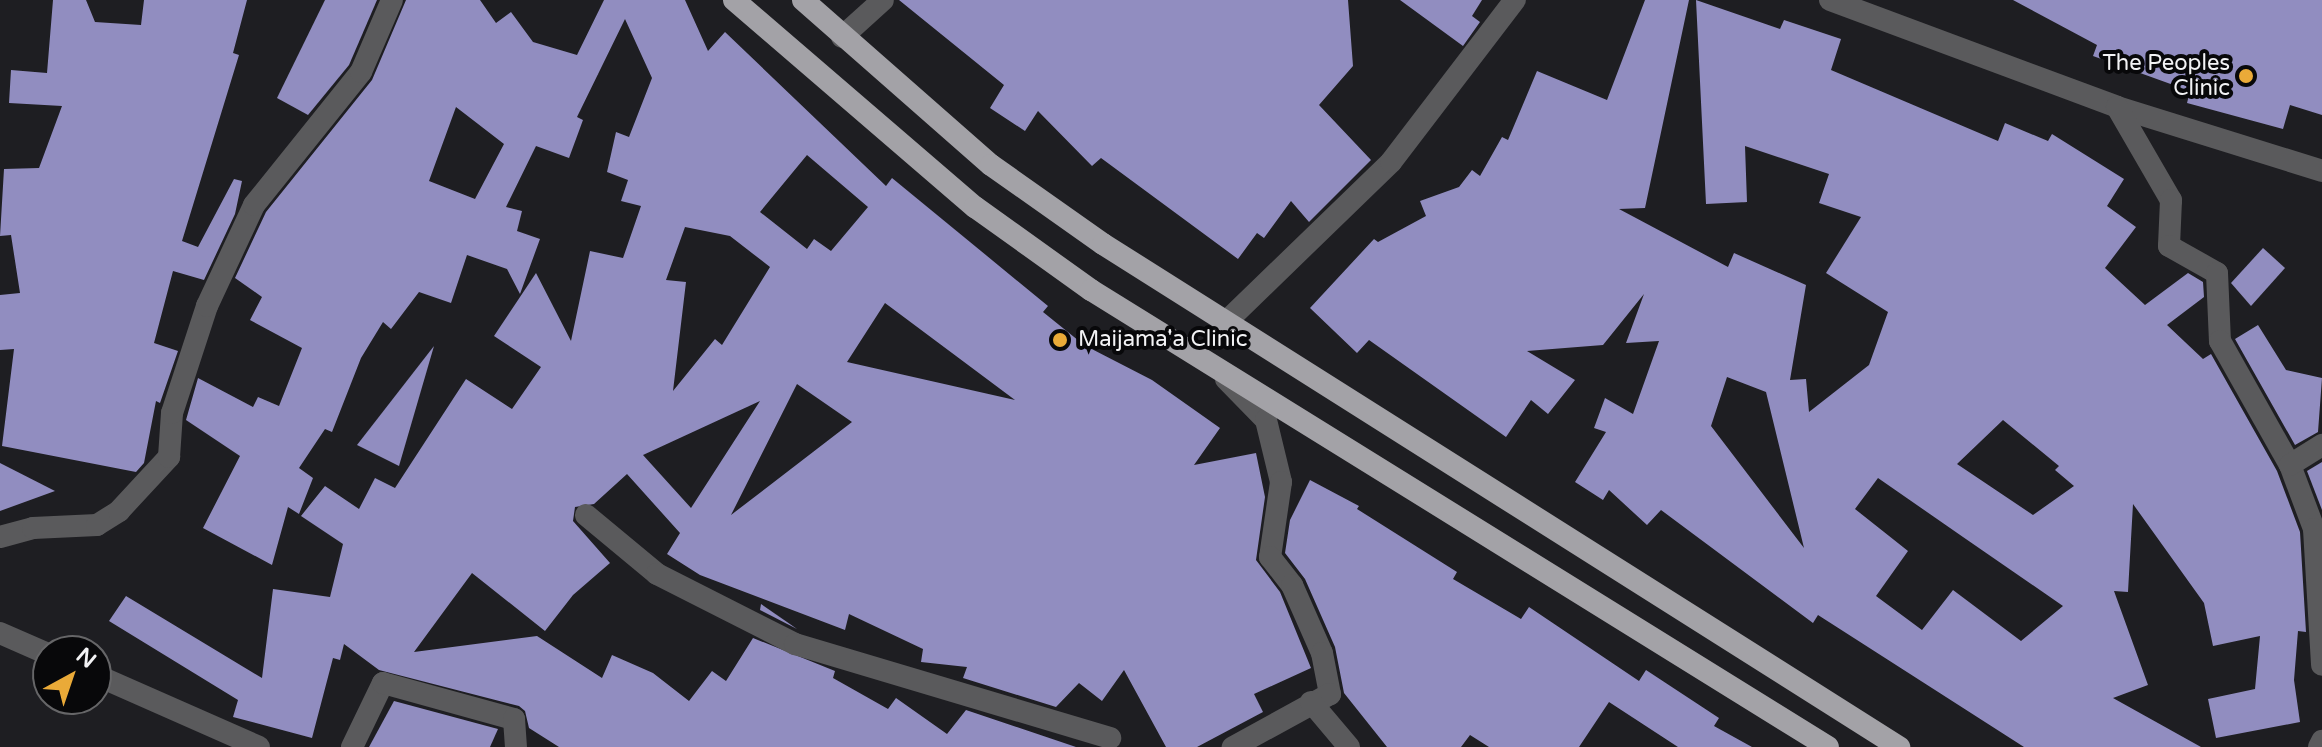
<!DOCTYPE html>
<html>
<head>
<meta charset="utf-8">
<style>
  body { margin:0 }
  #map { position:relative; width:2322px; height:747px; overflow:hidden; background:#1e1e22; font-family:"Varela Round",sans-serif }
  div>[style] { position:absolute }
  .building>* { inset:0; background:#918dc0 }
  .minor>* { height:22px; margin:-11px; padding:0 11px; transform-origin:11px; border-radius:11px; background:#5a5a5c }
  .trunk>* { height:22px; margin:-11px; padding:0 11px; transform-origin:11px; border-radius:11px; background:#a3a2a7 }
  .dots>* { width:22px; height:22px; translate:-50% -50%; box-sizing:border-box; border:4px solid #08080a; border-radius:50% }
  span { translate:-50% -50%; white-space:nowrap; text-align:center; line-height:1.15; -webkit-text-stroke:8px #08080a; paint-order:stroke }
  .poi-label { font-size:22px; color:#f3f3f5 }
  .right { translate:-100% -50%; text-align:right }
  .left { translate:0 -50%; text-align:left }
  .north { position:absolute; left:32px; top:635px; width:80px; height:80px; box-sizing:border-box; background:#08080a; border:2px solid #666668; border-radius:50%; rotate:40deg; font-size:22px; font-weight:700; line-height:32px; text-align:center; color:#f3f3f5 }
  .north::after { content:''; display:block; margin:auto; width:28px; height:36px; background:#eaaa38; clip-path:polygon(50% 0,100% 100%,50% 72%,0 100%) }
</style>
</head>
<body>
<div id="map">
  <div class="building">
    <i style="clip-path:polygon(53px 0,86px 0,95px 22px,141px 25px,144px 0,247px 0,233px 53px,239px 55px,182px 241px,198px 247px,234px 179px,242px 181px,235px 214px,204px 280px,173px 271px,154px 343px,178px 351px,160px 403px,156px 401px,144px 463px,136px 472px,2px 446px,14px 349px,0 350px,0 295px,20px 293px,11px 235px,0 236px,4px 169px,39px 168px,62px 106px,9px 103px,11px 70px,47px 73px)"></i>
    <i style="clip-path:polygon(325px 0,377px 0,349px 65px,308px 115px,277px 98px)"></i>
    <i style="clip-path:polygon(evenodd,406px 0,480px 0,496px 23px,511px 12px,533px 42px,577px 55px,604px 0,685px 0,708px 51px,725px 32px,886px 186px,892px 178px,1048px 306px,1043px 312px,1084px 345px,1152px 380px,1220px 428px,1194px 465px,1256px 453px,1265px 497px,1256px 560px,1280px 592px,1311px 668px,1254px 694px,1263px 712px,1197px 747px,1166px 747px,1124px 670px,1102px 701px,1079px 683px,1056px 707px,963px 678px,967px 667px,921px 662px,923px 649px,849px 614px,845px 630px,700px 575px,667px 554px,680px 533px,627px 474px,594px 504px,575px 507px,573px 521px,610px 563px,573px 595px,545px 631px,472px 573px,414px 652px,537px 636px,602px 678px,612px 655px,653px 673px,689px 701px,712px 671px,726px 681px,753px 638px,835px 671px,833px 678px,888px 709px,896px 698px,947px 734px,966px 710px,1076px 747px,559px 747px,529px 728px,525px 711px,519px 706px,379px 670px,344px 644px,340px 660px,333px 658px,312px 738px,233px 717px,238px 700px,109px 621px,126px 596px,262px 678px,273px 589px,330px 597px,343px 544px,301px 516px,325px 486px,359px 509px,375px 478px,395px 488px,466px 379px,512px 409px,541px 367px,494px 336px,536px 273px,571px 341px,590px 251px,623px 258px,641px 206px,621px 201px,628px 180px,607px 172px,616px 132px,629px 137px,652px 78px,625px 19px,577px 117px,583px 120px,569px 158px,536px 146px,506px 207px,522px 211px,517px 231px,540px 239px,520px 294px,507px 269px,467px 255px,451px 303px,419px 292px,391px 329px,383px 322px,361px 358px,332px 432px,325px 429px,299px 468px,313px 478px,299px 514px,288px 507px,272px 565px,203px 528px,240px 456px,186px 420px,198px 378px,253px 407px,258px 397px,279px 406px,302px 348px,250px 320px,262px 297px,235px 278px,266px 212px,372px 80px,406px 0,456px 107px,504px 144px,475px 199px,429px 181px,456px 107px,406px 0,807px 155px,868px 207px,831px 251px,814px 239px,807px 249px,760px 212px,807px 155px,406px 0,685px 227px,730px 236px,770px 267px,722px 345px,715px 339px,673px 391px,686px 282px,666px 280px,685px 227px,406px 0,885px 303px,1015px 400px,847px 362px,885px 303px,406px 0,797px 384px,852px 422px,731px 515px,797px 384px,406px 0,760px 401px,691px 508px,643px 455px,760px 401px)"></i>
    <i style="clip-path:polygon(899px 0,1348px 0,1353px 66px,1319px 105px,1371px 160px,1309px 222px,1291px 201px,1264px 238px,1257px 233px,1238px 259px,1101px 158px,1092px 166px,1038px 111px,1025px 131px,990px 108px,1004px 85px)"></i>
    <i style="clip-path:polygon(1400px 0,1482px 0,1472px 16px,1480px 22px,1463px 46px)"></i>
    <i style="clip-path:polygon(evenodd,1645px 0,1689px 0,1645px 208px,1619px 209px,1728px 267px,1734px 253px,1806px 285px,1790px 380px,1806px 379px,1809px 412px,1869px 365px,1888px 312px,1826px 273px,1861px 217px,1819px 203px,1829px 174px,1745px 146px,1747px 202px,1706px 204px,1696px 0,1780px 29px,1784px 20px,1841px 39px,1831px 70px,1998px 141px,2005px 123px,2048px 141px,2052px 134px,2124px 179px,2107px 206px,2136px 227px,2105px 268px,2145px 305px,2188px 273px,2203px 282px,2204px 297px,2167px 325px,2203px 359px,2211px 354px,2277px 471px,2300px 532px,2306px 632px,2298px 631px,2294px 680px,2300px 722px,2216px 738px,2208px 699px,2255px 689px,2260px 636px,2213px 646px,2204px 603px,2133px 504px,2128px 592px,2114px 591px,2148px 685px,2113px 698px,2201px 747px,2024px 747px,1818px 615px,1813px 623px,1661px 510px,1647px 525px,1609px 490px,1603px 500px,1575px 482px,1606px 432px,1594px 428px,1605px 398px,1633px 414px,1659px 341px,1626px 343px,1644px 294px,1603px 345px,1527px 351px,1575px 380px,1548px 414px,1531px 400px,1506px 437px,1369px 340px,1357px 353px,1310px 308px,1374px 239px,1378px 242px,1426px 216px,1420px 201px,1459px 187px,1472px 170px,1480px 176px,1502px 137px,1508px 140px,1537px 71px,1607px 100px,1645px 0,1727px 377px,1766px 392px,1804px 548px,1711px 426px,1727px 377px,1645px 0,2003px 420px,2059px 466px,2055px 470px,2074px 486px,2033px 515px,1957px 464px,2003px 420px,1645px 0,1878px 478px,1963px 537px,2063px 606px,2021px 641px,1953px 590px,1922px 630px,1876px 596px,1908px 551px,1855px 509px,1878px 478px)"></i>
    <i style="clip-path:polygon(2013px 0,2322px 0,2322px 115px,2290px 105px,2283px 129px,2187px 103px,2190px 91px,2093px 56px,2097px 45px)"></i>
    <i style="clip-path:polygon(2263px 248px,2285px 268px,2251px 306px,2231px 283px)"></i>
    <i style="clip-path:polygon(2258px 325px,2286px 370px,2322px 378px,2318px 432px,2295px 445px,2235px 339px)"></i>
    <i style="clip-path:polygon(434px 346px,399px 466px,357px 445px)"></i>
    <i style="clip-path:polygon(2322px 462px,2322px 510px,2307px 471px)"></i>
    <i style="clip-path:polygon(0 463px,55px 491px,0 511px)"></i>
    <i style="clip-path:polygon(1310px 480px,1359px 506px,1357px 509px,1457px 572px,1453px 579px,1521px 619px,1529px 607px,1639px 681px,1646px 670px,1719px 718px,1714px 726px,1752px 747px,1678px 747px,1609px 702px,1579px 747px,1489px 747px,1470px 735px,1461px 747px,1387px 747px,1344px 693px,1335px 647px,1305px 579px,1285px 553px,1290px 520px)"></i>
    <i style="clip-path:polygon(761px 604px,787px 622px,797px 629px,760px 610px)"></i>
    <i style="clip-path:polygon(394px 701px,498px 729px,490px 747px,369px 747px)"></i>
  </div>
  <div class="minor">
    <i style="left:1830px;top:0;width:306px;rotate:20.4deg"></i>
    <i style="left:2117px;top:107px;width:215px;rotate:17.3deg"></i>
    <i style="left:842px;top:37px;width:55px;rotate:-42.1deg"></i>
    <i style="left:2117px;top:107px;width:108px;rotate:59.9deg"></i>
    <i style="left:2171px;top:200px;width:46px;rotate:92.5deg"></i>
    <i style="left:2169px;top:246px;width:55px;rotate:29.4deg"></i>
    <i style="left:2217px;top:273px;width:68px;rotate:87.5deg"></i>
    <i style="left:2220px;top:341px;width:142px;rotate:60.6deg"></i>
    <i style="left:2290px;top:465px;width:68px;rotate:69.4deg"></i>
    <i style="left:2314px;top:529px;width:136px;rotate:86.6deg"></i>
    <i style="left:1227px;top:321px;width:228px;rotate:-44.1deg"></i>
    <i style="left:1391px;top:162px;width:204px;rotate:-52.6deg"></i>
    <i style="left:1226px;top:379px;width:57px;rotate:45.7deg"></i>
    <i style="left:1266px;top:420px;width:64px;rotate:76.4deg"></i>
    <i style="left:1281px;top:482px;width:76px;rotate:98.3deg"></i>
    <i style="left:1270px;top:557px;width:36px;rotate:52deg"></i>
    <i style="left:1292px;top:585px;width:74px;rotate:66.2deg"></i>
    <i style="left:1322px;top:653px;width:42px;rotate:79deg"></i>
    <i style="left:1330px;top:694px;width:111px;rotate:151.3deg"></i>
    <i style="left:2290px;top:465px;width:38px;rotate:-32deg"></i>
    <i style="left:586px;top:515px;width:92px;rotate:39.7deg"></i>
    <i style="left:657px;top:574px;width:155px;rotate:26.9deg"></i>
    <i style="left:795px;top:644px;width:329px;rotate:16.6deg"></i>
    <i style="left:0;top:537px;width:34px;rotate:-15deg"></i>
    <i style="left:33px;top:528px;width:64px;rotate:-2.7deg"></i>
    <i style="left:97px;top:525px;width:26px;rotate:-32deg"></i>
    <i style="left:119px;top:511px;width:74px;rotate:-47.2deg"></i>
    <i style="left:169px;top:457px;width:44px;rotate:-86.1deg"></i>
    <i style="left:172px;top:413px;width:113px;rotate:-71.9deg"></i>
    <i style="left:207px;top:306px;width:111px;rotate:-65deg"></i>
    <i style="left:254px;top:205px;width:171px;rotate:-51.2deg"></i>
    <i style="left:361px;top:72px;width:78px;rotate:-66.7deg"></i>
    <i style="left:0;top:633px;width:52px;rotate:23.6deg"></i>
    <i style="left:96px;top:675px;width:178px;rotate:23.8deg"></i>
    <i style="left:1311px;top:702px;width:59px;rotate:49.8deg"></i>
    <i style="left:352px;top:747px;width:71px;rotate:-64.2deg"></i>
    <i style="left:383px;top:683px;width:136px;rotate:15.4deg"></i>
    <i style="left:514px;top:719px;width:28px;rotate:86deg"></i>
    <i style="left:2319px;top:747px;width:7px;rotate:-63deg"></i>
  </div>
  <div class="trunk">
    <i style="left:734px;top:0;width:318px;rotate:40.7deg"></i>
    <i style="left:975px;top:207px;width:143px;rotate:35.6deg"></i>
    <i style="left:1091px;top:290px;width:867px;rotate:31.8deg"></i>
    <i style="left:803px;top:0;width:250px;rotate:41.3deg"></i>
    <i style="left:991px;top:165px;width:137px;rotate:35.2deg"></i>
    <i style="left:1103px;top:244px;width:942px;rotate:32.29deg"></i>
  </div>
  <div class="dots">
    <i style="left:2246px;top:76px;background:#eaaa38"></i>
    <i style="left:1060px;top:340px;background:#eaaa38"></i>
  </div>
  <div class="poi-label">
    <span class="right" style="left:2230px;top:76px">The Peoples<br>Clinic</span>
    <span class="left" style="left:1078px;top:340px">Maijama'a Clinic</span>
  </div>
  <div class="north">N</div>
</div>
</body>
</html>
